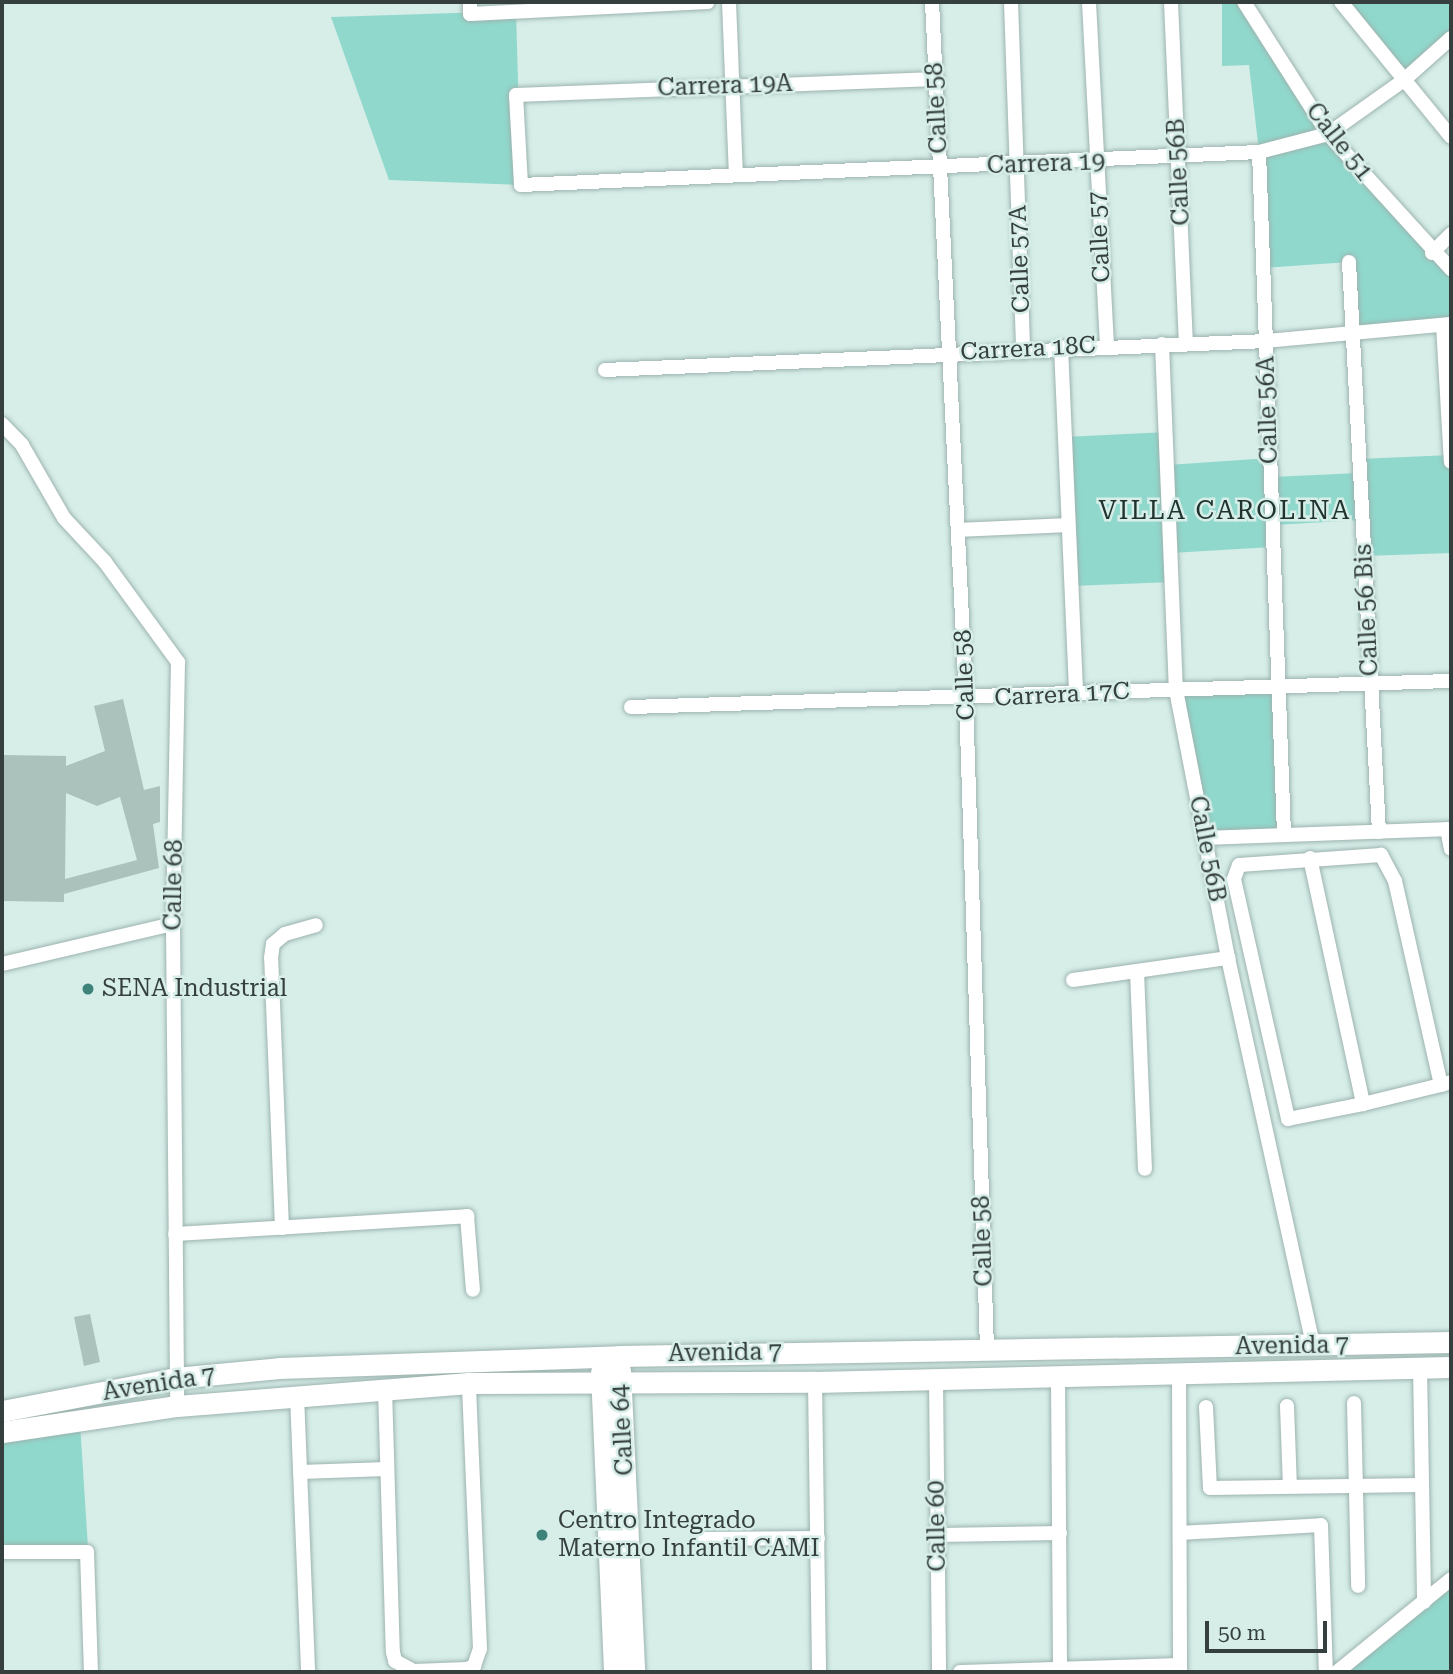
<!DOCTYPE html>
<html>
<head>
<meta charset="utf-8">
<style>
  body { margin:0 }
  #map { position:relative; width:1453px; height:1674px; overflow:hidden; background:#d6ede8; font-family:"Roboto Serif",serif }
  div>[style] { position:absolute }
  .green>* { inset:0; background:#90d8cc }
  .building>* { inset:0; background:#aac1bc }
  .roads { filter:drop-shadow(0 0 2px #9db3af) drop-shadow(0 0 2px #9db3af) }
  .street>* { height:14px; margin:-7px; padding:0 7px; transform-origin:7px; border-radius:7px; background:#fff }
  .secondary>* { height:21px; margin:-10.5px; padding:0 10.5px; transform-origin:10.5px; border-radius:10.5px; background:#fff }
  .dots>* { width:19px; height:19px; translate:-50% -50%; box-sizing:border-box; border:4px solid #d6ede8; border-radius:50% }
  span { translate:-50% -50%; white-space:nowrap; text-align:center; line-height:1.15; -webkit-text-stroke:5px #d6ede8; paint-order:stroke }
  .street-label { font-size:24px; color:#353f3d }
  .poi-label { font-size:24px; color:#353f3d }
  .left { translate:0 -50%; text-align:left }
  .neighbourhood-label { font-size:26px; color:#20332f; letter-spacing:2px }
  .frame { position:absolute; inset:0; border:4px solid #353f3d; pointer-events:none }
  .scale { position:absolute; left:1205px; top:1621px; width:122px; height:32px; box-sizing:border-box; border:4px solid #353f3d; border-top:0; padding-left:9px; font-size:21px; line-height:24px; white-space:nowrap; color:#353f3d; -webkit-text-stroke:5px #d6ede8; paint-order:stroke }
</style>
</head>
<body>
<div id="map">
  <div class="green">
    <i style="clip-path:polygon(1222px 2px,1244px 2px,1328px 134px,1451px 271px,1451px 401px,1443px 325px,1353px 333px,1349px 262px,1263px 268px,1259px 152px,1249px 65px,1222px 66px)"></i>
    <i style="clip-path:polygon(1341px 2px,1451px 2px,1451px 46px,1404px 80px)"></i>
    <i style="clip-path:polygon(516px 11px,521px 185px,389px 180px,331px 17px)"></i>
    <i style="clip-path:polygon(1167px 432px,1168px 465px,1270px 458px,1271px 477px,1360px 473px,1359px 459px,1451px 455px,1451px 553px,1364px 556px,1362px 520px,1273px 525px,1273px 547px,1171px 553px,1172px 582px,1071px 586px,1065px 437px)"></i>
    <i style="clip-path:polygon(1176px 690px,1279px 690px,1284px 835px,1204px 838px)"></i>
    <i style="clip-path:polygon(80px 1423px,88px 1548px,2px 1548px,2px 1436px)"></i>
    <i style="clip-path:polygon(1451px 1579px,1451px 1672px,1337px 1672px)"></i>
  </div>
  <div class="building">
    <i style="clip-path:polygon(evenodd,123px 699px,144px 790px,160px 786px,160px 822px,153px 824px,159px 868px,64px 894px,64px 902px,2px 901px,2px 755px,66px 756px,66px 766px,105px 751px,94px 706px,123px 699px,66px 793px,97px 806px,120px 797px,137px 860px,65px 879px,66px 793px)"></i>
    <i style="clip-path:polygon(90px 1314px,100px 1362px,84px 1366px,74px 1317px)"></i>
  </div>
  <div class="roads">
    <div class="street">
      <i style="left:470px;top:2px;width:12px;rotate:90deg"></i>
      <i style="left:470px;top:14px;width:238px;rotate:-2.9deg"></i>
      <i style="left:729px;top:2px;width:172px;rotate:87.7deg"></i>
      <i style="left:932px;top:2px;width:698px;rotate:87.21deg"></i>
      <i style="left:966px;top:699px;width:649px;rotate:88.15deg"></i>
      <i style="left:1011px;top:2px;width:347px;rotate:88deg"></i>
      <i style="left:1089px;top:2px;width:343px;rotate:87deg"></i>
      <i style="left:1171px;top:2px;width:341px;rotate:87.5deg"></i>
      <i style="left:1244px;top:2px;width:156px;rotate:57.5deg"></i>
      <i style="left:1328px;top:134px;width:183px;rotate:47.7deg"></i>
      <i style="left:1341px;top:2px;width:174px;rotate:50.8deg"></i>
      <i style="left:935px;top:79px;width:419px;rotate:177.8deg"></i>
      <i style="left:516px;top:95px;width:90px;rotate:86.8deg"></i>
      <i style="left:521px;top:185px;width:739px;rotate:-2.56deg"></i>
      <i style="left:1259px;top:152px;width:71px;rotate:-14.6deg"></i>
      <i style="left:1328px;top:134px;width:93px;rotate:-35.4deg"></i>
      <i style="left:1404px;top:80px;width:63px;rotate:-41.8deg"></i>
      <i style="left:1259px;top:152px;width:683px;rotate:87.9deg"></i>
      <i style="left:1432px;top:253px;width:27px;rotate:-45deg"></i>
      <i style="left:1349px;top:262px;width:571px;rotate:86.99deg"></i>
      <i style="left:1443px;top:325px;width:137px;rotate:86.7deg"></i>
      <i style="left:1162px;top:344px;width:346px;rotate:87.7deg"></i>
      <i style="left:1176px;top:690px;width:273px;rotate:79deg"></i>
      <i style="left:1228px;top:958px;width:397px;rotate:77.6deg"></i>
      <i style="left:1061px;top:347px;width:346px;rotate:87.5deg"></i>
      <i style="left:605px;top:370px;width:662px;rotate:-2.51deg"></i>
      <i style="left:1266px;top:341px;width:186px;rotate:-5.3deg"></i>
      <i style="left:2px;top:424px;width:29px;rotate:46deg"></i>
      <i style="left:22px;top:445px;width:84px;rotate:60.1deg"></i>
      <i style="left:64px;top:518px;width:60px;rotate:47deg"></i>
      <i style="left:105px;top:562px;width:124px;rotate:53.9deg"></i>
      <i style="left:178px;top:662px;width:262px;rotate:91.1deg"></i>
      <i style="left:173px;top:924px;width:482px;rotate:89.5deg"></i>
      <i style="left:958px;top:530px;width:110px;rotate:-2.6deg"></i>
      <i style="left:631px;top:707px;width:820px;rotate:-1.82deg"></i>
      <i style="left:1447px;top:829px;width:20px;rotate:79deg"></i>
      <i style="left:1204px;top:838px;width:247px;rotate:-2.1deg"></i>
      <i style="left:1310px;top:858px;width:252px;rotate:77.8deg"></i>
      <i style="left:2px;top:964px;width:176px;rotate:-13.2deg"></i>
      <i style="left:1137px;top:971px;width:198px;rotate:87.7deg"></i>
      <i style="left:1073px;top:980px;width:157px;rotate:-8.1deg"></i>
      <i style="left:1441px;top:1085px;width:209px;rotate:-102.7deg"></i>
      <i style="left:1395px;top:881px;width:30px;rotate:-118deg"></i>
      <i style="left:1381px;top:855px;width:142px;rotate:176deg"></i>
      <i style="left:1239px;top:865px;width:15px;rotate:110deg"></i>
      <i style="left:1234px;top:879px;width:246px;rotate:77.3deg"></i>
      <i style="left:1288px;top:1119px;width:76px;rotate:-11.3deg"></i>
      <i style="left:1363px;top:1104px;width:80px;rotate:-13.7deg"></i>
      <i style="left:1441px;top:1085px;width:10px;rotate:-17deg"></i>
      <i style="left:282px;top:1228px;width:270px;rotate:-92.3deg"></i>
      <i style="left:271px;top:958px;width:14px;rotate:-82deg"></i>
      <i style="left:273px;top:944px;width:16px;rotate:-40deg"></i>
      <i style="left:285px;top:934px;width:32px;rotate:-16deg"></i>
      <i style="left:175px;top:1234px;width:293px;rotate:-3.5deg"></i>
      <i style="left:467px;top:1216px;width:74px;rotate:85.4deg"></i>
      <i style="left:1420px;top:1367px;width:235px;rotate:89deg"></i>
      <i style="left:1179px;top:1373px;width:299px;rotate:89.8deg"></i>
      <i style="left:1058px;top:1377px;width:291px;rotate:89.6deg"></i>
      <i style="left:936px;top:1379px;width:293px;rotate:89.4deg"></i>
      <i style="left:815px;top:1382px;width:290px;rotate:89.2deg"></i>
      <i style="left:385px;top:1389px;width:263px;rotate:88.3deg"></i>
      <i style="left:393px;top:1652px;width:9px;rotate:77deg"></i>
      <i style="left:395px;top:1661px;width:21px;rotate:28deg"></i>
      <i style="left:414px;top:1671px;width:53px;rotate:-2.2deg"></i>
      <i style="left:467px;top:1669px;width:8px;rotate:-23deg"></i>
      <i style="left:474px;top:1666px;width:18px;rotate:-71deg"></i>
      <i style="left:480px;top:1649px;width:266px;rotate:-92.4deg"></i>
      <i style="left:297px;top:1395px;width:277px;rotate:87.7deg"></i>
      <i style="left:1354px;top:1403px;width:183px;rotate:88.7deg"></i>
      <i style="left:1287px;top:1406px;width:80px;rotate:87.9deg"></i>
      <i style="left:1206px;top:1407px;width:81px;rotate:87.2deg"></i>
      <i style="left:1210px;top:1488px;width:211px;rotate:-0.8deg"></i>
      <i style="left:300px;top:1472px;width:87px;rotate:-2deg"></i>
      <i style="left:1180px;top:1533px;width:141px;rotate:-3.2deg"></i>
      <i style="left:1321px;top:1525px;width:147px;rotate:88.1deg"></i>
      <i style="left:938px;top:1535px;width:122px;rotate:-0.9deg"></i>
      <i style="left:701px;top:1539px;width:117px;rotate:-0.5deg"></i>
      <i style="left:2px;top:1552px;width:85px"></i>
      <i style="left:87px;top:1552px;width:120px;rotate:88.1deg"></i>
      <i style="left:960px;top:1672px;width:220px;rotate:-1.8deg"></i>
      <i style="left:1337px;top:1672px;width:147px;rotate:-39.2deg"></i>
    </div>
    <div class="secondary">
      <i style="left:620px;top:1370px;width:302px;rotate:87.3deg"></i>
      <i style="left:601px;top:1372px;width:300px;rotate:87.5deg"></i>
      <i style="left:2px;top:1411px;width:177px;rotate:-10.7deg"></i>
      <i style="left:176px;top:1378px;width:103px;rotate:-5.5deg"></i>
      <i style="left:279px;top:1368px;width:340px;rotate:-2deg"></i>
      <i style="left:619px;top:1356px;width:832px;rotate:-0.96deg"></i>
      <i style="left:2px;top:1432px;width:177px;rotate:-8.5deg"></i>
      <i style="left:177px;top:1406px;width:293px;rotate:-4.5deg"></i>
      <i style="left:469px;top:1383px;width:346px;rotate:-0.2deg"></i>
      <i style="left:815px;top:1382px;width:636px;rotate:-1.35deg"></i>
    </div>
  </div>
  <div class="dots">
    <i style="left:88px;top:989px;background:#3e8379"></i>
    <i style="left:542px;top:1535px;background:#3e8379"></i>
  </div>
  <div class="street-label">
    <span style="left:725px;top:86px;rotate:-2deg">Carrera 19A</span>
    <span style="left:937px;top:108px;rotate:-93deg">Calle 58</span>
    <span style="left:1339px;top:142px;rotate:52deg">Calle 51</span>
    <span style="left:1046px;top:164px;rotate:-2deg">Carrera 19</span>
    <span style="left:1179px;top:172px;rotate:-93deg">Calle 56B</span>
    <span style="left:1100px;top:237px;rotate:-93deg">Calle 57</span>
    <span style="left:1020px;top:259px;rotate:-92deg">Calle 57A</span>
    <span style="left:1028px;top:349px;rotate:-3deg">Carrera 18C</span>
    <span style="left:1268px;top:410px;rotate:-92deg">Calle 56A</span>
    <span style="left:1367px;top:610px;rotate:-93deg">Calle 56 Bis</span>
    <span style="left:965px;top:675px;rotate:-92deg">Calle 58</span>
    <span style="left:1062px;top:695px;rotate:-3deg">Carrera 17C</span>
    <span style="left:1207px;top:849px;rotate:79deg">Calle 56B</span>
    <span style="left:174px;top:885px;rotate:-89deg">Calle 68</span>
    <span style="left:983px;top:1241px;rotate:-92deg">Calle 58</span>
    <span style="left:1292px;top:1346px;rotate:-1deg">Avenida 7</span>
    <span style="left:725px;top:1353px;rotate:-1deg">Avenida 7</span>
    <span style="left:159px;top:1384px;rotate:-9deg">Avenida 7</span>
    <span style="left:623px;top:1430px;rotate:-93deg">Calle 64</span>
    <span style="left:937px;top:1526px;rotate:-91deg">Calle 60</span>
  </div>
  <div class="poi-label">
    <span class="left" style="left:102px;top:989px">SENA Industrial</span>
    <span class="left" style="left:558px;top:1535px">Centro Integrado<br>Materno Infantil CAMI</span>
  </div>
  <div class="neighbourhood-label">
    <span style="left:1225px;top:511px">VILLA CAROLINA</span>
  </div>
  <div class="frame"></div>
  <div class="scale">50 m</div>
</div>
</body>
</html>
